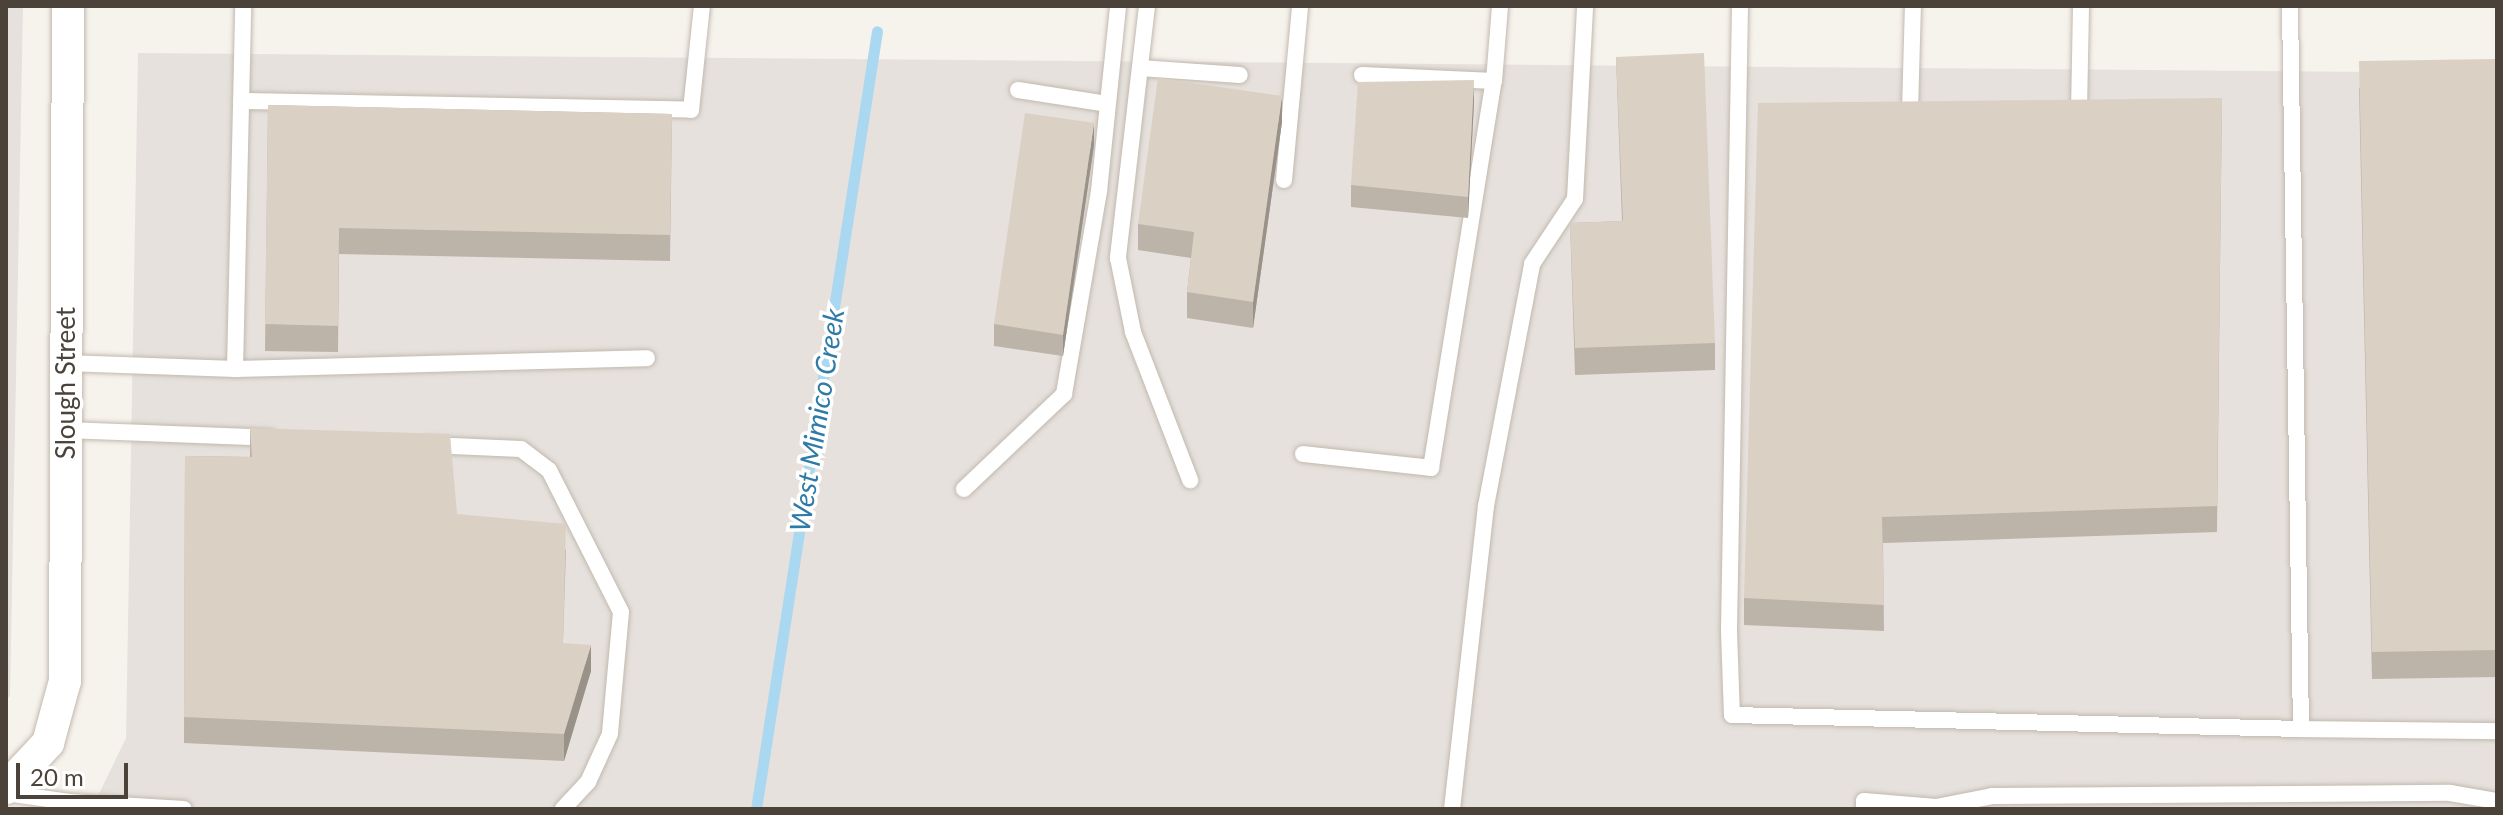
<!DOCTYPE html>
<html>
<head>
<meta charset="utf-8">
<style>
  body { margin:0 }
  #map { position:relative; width:2503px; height:815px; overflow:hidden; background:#f6f2ec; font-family:Lato,sans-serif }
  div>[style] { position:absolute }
  .industrial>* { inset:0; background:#e6e1dd }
  .stream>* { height:11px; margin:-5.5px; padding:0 5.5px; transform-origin:5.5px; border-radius:5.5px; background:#aad8f1 }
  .roads { filter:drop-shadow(0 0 2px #c2b9ae) drop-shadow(0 0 2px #c2b9ae) }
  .lane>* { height:16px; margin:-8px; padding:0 8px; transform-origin:8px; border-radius:8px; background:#fff }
  .street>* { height:32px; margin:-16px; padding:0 16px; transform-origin:16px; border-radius:16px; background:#fff }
  .wall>* { inset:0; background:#bcb3a9 }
  .shaded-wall>* { inset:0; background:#999289 }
  .building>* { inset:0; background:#dbd0c4 }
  span { translate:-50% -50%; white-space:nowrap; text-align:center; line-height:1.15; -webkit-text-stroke:7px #fff; paint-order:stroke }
  .street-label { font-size:26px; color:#4b4339 }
  .water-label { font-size:28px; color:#2e7ba7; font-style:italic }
  .frame { position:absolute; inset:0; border:8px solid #4b4339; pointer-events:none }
  .scale { position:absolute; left:16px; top:763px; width:112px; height:36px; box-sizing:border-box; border:4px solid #4b4339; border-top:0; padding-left:10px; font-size:24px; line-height:28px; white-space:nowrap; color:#4b4339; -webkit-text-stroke:6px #fff; paint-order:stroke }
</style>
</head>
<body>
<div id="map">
  <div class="industrial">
    <i style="clip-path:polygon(6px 6px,23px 6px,10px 696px,6px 700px)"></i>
    <i style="clip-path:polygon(138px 53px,2497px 73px,2497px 809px,87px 809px,96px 800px,126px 738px)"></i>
  </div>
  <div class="stream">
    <i style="left:756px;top:809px;width:787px;rotate:-81.16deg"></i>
  </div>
  <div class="roads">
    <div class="lane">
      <i style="left:1147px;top:6px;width:254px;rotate:96.6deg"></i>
      <i style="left:1118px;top:258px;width:76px;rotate:78.5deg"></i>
      <i style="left:1133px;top:332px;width:159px;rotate:68.9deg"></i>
      <i style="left:1740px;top:6px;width:625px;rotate:91.01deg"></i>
      <i style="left:1729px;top:631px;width:84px;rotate:88deg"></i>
      <i style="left:1732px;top:715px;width:569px;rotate:1.41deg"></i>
      <i style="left:2290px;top:6px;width:723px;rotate:89.13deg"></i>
      <i style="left:2301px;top:729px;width:196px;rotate:0.6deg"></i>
      <i style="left:1140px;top:68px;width:100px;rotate:4deg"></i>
      <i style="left:1362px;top:75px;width:132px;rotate:2.6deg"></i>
      <i style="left:1018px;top:90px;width:90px;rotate:8.9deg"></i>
      <i style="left:241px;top:101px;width:450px;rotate:1.1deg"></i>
      <i style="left:691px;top:110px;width:105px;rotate:-84deg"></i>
      <i style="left:1910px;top:111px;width:105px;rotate:-88.4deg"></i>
      <i style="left:2079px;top:111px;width:105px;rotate:-88.9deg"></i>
      <i style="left:1284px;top:180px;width:175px;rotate:-84.7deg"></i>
      <i style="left:66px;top:363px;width:169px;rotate:2deg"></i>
      <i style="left:235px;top:369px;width:363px;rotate:-88.7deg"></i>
      <i style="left:235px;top:369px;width:412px;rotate:-1.5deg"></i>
      <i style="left:66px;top:430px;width:204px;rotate:2.2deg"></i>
      <i style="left:429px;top:445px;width:92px;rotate:2.5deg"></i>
      <i style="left:521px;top:449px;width:35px;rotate:37deg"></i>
      <i style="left:549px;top:470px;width:159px;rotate:63.1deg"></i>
      <i style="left:621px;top:612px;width:122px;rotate:95.2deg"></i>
      <i style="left:610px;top:734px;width:53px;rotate:114.6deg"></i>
      <i style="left:588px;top:782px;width:37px;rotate:133deg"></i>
      <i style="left:1303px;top:454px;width:129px;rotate:6.2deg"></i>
      <i style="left:1431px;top:468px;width:392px;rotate:-80.8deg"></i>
      <i style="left:1494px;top:81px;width:75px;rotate:-85.4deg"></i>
      <i style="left:964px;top:489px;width:138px;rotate:-43.5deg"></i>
      <i style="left:1064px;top:394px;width:206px;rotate:-80.2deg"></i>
      <i style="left:1099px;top:191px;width:186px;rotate:-84.1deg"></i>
      <i style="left:6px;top:793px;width:64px;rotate:8.1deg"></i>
      <i style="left:69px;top:802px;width:115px;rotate:3.5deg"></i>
      <i style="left:1452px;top:809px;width:305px;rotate:-83.6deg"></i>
      <i style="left:1486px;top:506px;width:246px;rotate:-79.2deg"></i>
      <i style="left:1532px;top:264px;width:78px;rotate:-56.5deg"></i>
      <i style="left:1575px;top:199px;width:193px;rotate:-87deg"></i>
      <i style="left:1864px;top:809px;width:8px;rotate:-90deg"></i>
      <i style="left:1864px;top:801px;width:72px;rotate:4.8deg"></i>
      <i style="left:1936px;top:807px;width:57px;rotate:-11.1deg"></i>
      <i style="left:1992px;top:796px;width:458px;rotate:-0.4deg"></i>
      <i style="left:2450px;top:793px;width:48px;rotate:9.7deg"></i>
    </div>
    <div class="street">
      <i style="left:6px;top:788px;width:62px;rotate:-47deg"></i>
      <i style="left:48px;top:743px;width:64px;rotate:-74.7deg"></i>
      <i style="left:65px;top:681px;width:675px;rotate:-89.75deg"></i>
    </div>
  </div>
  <div class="wall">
    <i style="clip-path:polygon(1616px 57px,1715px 343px,1715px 370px,1575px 375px,1570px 223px,1622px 221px)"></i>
    <i style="clip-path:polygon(2497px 59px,2497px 677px,2372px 679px,2359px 88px)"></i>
    <i style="clip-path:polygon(2222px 98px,2217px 532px,1883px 543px,1884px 631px,1744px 625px,1744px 598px)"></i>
    <i style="clip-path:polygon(1474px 102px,1468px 218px,1351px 207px,1351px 185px)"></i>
    <i style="clip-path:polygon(268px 105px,672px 114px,670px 261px,339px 254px,338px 352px,265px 351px)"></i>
    <i style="clip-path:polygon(1282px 122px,1253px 328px,1187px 318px,1187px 292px,1191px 258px,1138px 250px,1138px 224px)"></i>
    <i style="clip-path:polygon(1094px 145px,1063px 356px,994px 346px,994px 324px)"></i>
    <i style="clip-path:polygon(250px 428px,457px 514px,566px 550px,563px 643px,591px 671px,564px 761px,184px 743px,185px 456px,250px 457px)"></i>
  </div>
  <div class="shaded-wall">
    <i style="clip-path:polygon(1474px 80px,1474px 102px,1468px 218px,1468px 197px)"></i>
    <i style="clip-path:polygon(1282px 96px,1282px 122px,1253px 328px,1253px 302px)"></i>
    <i style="clip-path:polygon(1094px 123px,1094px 145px,1063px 356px,1063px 335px)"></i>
    <i style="clip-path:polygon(591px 645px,591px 671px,564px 761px,564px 734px)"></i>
  </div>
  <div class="building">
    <i style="clip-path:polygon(1704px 53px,1715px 343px,1575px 348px,1570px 223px,1623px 221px,1616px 57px)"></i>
    <i style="clip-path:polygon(2497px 59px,2497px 650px,2372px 652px,2359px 61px)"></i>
    <i style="clip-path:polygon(1158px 78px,1282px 96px,1253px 302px,1187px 292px,1194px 232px,1138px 224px)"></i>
    <i style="clip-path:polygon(1474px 80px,1468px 197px,1351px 185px,1358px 82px)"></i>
    <i style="clip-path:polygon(2222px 98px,2217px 506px,1882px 517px,1884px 605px,1744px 598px,1758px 103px)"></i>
    <i style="clip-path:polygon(268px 105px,672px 114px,670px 235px,339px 228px,338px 326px,265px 324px)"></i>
    <i style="clip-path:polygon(1025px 113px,1094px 123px,1063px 335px,994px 324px)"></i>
    <i style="clip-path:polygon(250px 428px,450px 434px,457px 514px,566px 524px,563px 643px,591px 645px,564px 734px,184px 717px,185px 456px,252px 457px)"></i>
  </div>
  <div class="street-label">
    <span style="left:66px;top:383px;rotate:-90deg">Slough Street</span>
  </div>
  <div class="water-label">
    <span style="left:816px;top:420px;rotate:-81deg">West Mimico Creek</span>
  </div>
  <div class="frame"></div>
  <div class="scale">20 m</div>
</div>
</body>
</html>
